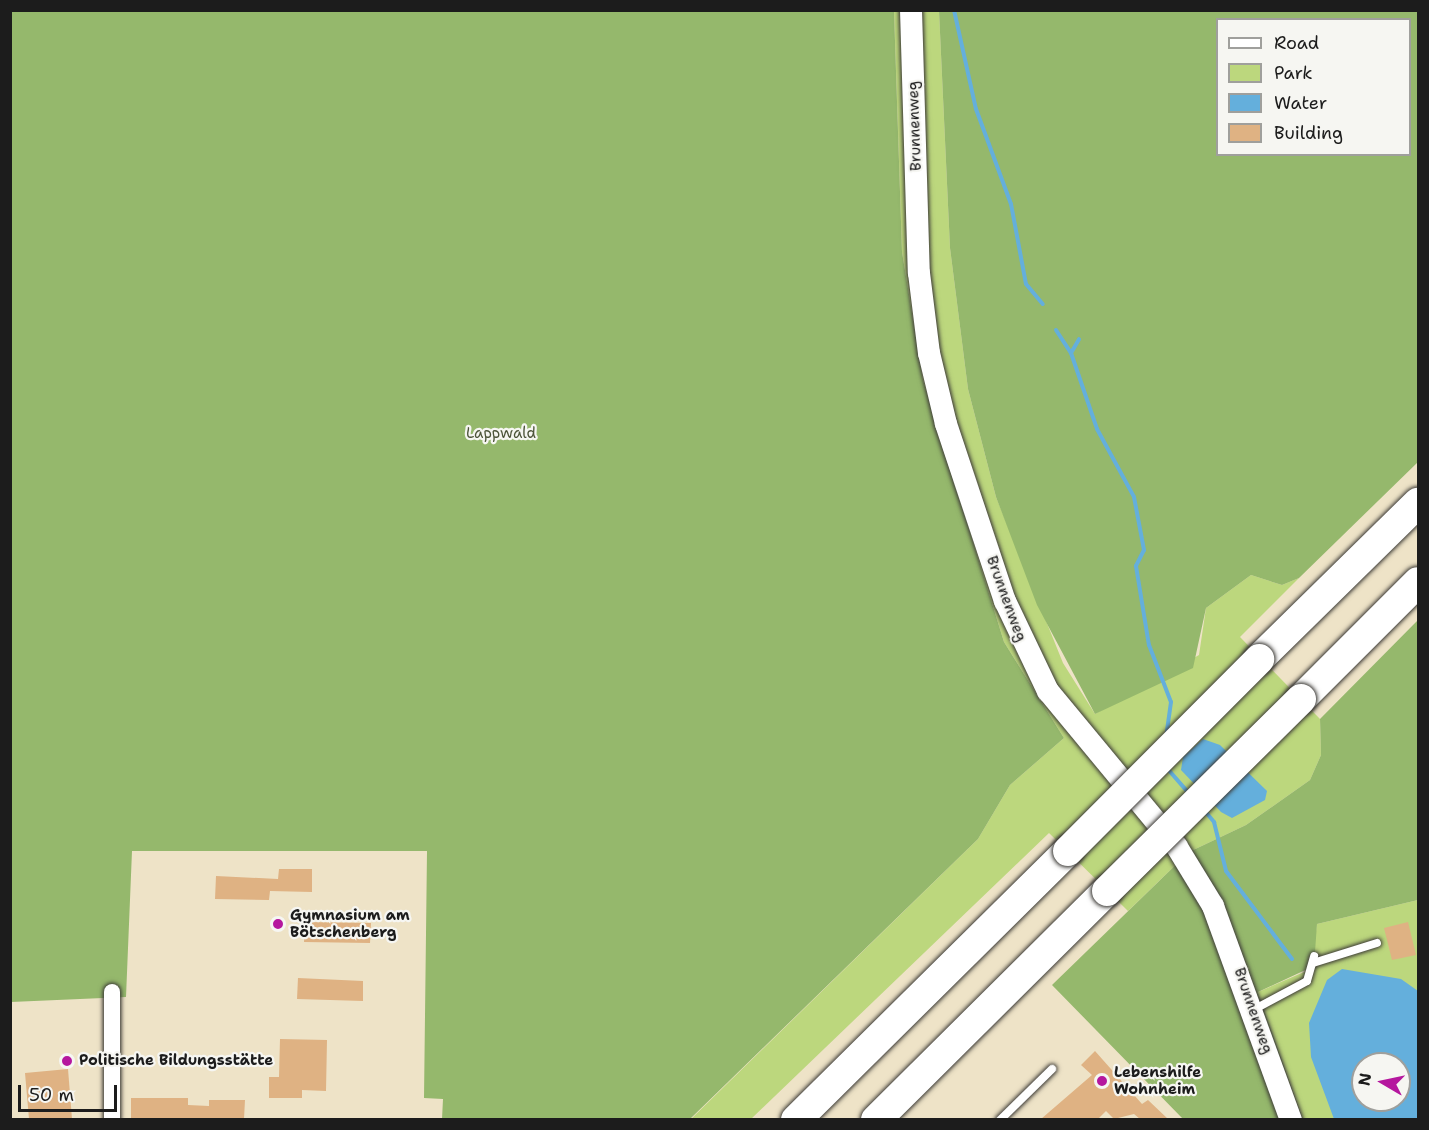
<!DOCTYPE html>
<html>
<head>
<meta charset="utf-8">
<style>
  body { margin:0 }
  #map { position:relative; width:1429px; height:1130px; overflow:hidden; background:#eee3c7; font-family:"Shantell Sans",sans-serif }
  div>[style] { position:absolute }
  .green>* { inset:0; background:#bcd77d }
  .forest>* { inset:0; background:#95b86c }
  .water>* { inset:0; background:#64afdc }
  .stream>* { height:4px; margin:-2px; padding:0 2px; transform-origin:2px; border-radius:2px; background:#64afdc }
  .building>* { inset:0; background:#dfb283 }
  .roads { filter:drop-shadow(0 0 2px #3c3a36) drop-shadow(0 0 2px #3c3a36) }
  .lane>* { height:8px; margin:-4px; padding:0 4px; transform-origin:4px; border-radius:4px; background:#fff }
  .street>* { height:16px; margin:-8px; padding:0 8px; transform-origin:8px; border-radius:8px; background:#fff }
  .secondary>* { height:22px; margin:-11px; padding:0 11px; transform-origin:11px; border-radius:11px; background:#fff }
  .highway>* { height:30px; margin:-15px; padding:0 15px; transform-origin:15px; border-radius:15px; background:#fff }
  .bridges { filter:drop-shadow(0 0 2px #3c3a36) drop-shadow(0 0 2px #3c3a36) }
  .highway-bridge>* { height:30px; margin:-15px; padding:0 15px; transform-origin:15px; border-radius:15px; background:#fff }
  .dots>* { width:16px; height:16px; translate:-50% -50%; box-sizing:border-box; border:3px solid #f6f6f2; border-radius:50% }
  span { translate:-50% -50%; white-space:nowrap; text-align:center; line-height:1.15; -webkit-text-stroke:4.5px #f6f6f2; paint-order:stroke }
  .street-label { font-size:15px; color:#1c1c1c }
  .park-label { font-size:15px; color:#4c5439 }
  .poi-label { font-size:15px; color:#1c1c1c; font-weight:700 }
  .left { translate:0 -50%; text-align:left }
  .frame { position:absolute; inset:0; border:12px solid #1c1c1c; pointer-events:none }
  .legend { position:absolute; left:1216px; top:18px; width:195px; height:138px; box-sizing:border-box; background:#f6f6f2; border:2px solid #9f9f9c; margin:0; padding:8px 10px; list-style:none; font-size:18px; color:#1c1c1c }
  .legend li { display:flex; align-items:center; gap:12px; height:30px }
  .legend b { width:30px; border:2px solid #9f9f9c }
  .north { position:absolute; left:1351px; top:1052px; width:60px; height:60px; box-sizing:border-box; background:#f6f6f2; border:2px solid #9f9f9c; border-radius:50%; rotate:279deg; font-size:16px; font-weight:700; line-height:24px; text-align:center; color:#1c1c1c }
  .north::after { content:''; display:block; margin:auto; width:21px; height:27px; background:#b5179e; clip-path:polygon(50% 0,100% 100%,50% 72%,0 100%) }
  .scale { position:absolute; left:18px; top:1085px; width:99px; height:27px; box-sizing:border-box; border:3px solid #1c1c1c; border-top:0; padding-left:8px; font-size:18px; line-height:21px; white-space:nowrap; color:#1c1c1c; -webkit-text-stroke:4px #f6f6f2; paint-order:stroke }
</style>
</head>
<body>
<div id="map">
  <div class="green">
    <i style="clip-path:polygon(894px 11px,939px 11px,950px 248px,968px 389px,996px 497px,1063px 663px,1095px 714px,1199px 655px,1206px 608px,1251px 575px,1282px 585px,1299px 578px,1240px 637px,1320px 719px,1321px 755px,1310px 780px,1246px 825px,1189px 852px,1128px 911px,1049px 833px,751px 1119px,690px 1120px,978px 839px,1010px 785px,1064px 738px,1004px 642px,923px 380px,902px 252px)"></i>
    <i style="clip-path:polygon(evenodd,1418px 900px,1418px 1119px,1303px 1119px,1258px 992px,1311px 969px,1317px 924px,1418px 900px,1363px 1064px,1399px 1064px,1399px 1100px,1363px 1100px,1363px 1064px)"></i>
  </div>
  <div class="forest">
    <i style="clip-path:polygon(10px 11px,894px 11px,902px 252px,923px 380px,1004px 642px,1064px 738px,1010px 785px,978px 839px,690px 1119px,442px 1119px,443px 1099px,424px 1098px,427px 851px,132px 851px,126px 997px,11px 1002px)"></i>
    <i style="clip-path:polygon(evenodd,939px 11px,1418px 11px,1418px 462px,1299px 578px,1282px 585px,1251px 575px,1206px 608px,1193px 668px,1095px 714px,1037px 605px,996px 497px,968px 389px,950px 248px,939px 11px,1218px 20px,1410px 20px,1410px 154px,1218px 154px,1218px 20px)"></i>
    <i style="clip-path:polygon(1418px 620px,1418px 900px,1317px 924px,1314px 966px,1258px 992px,1303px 1119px,1183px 1119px,1052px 985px,1189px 852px,1246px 825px,1310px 780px,1321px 755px,1320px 719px)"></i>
  </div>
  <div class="water">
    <i style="clip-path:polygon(1203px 739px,1220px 745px,1267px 791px,1265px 800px,1232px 818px,1221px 812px,1181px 770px,1183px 757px)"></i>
    <i style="clip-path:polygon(evenodd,1342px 969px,1401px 979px,1418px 991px,1418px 1119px,1334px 1119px,1311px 1057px,1309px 1023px,1327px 980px,1342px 969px,1363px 1064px,1399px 1064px,1399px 1100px,1363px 1100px,1363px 1064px)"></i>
  </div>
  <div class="stream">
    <i style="left:954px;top:10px;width:101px;rotate:77.5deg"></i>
    <i style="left:976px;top:109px;width:101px;rotate:69.8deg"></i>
    <i style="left:1011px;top:204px;width:81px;rotate:79.4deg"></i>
    <i style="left:1026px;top:284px;width:26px;rotate:50deg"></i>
    <i style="left:1056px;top:330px;width:27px;rotate:57deg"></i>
    <i style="left:1071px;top:353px;width:80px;rotate:71.1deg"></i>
    <i style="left:1097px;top:429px;width:77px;rotate:61.4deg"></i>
    <i style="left:1134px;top:497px;width:54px;rotate:79.3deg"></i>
    <i style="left:1144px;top:550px;width:18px;rotate:117deg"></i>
    <i style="left:1136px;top:566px;width:80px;rotate:80.7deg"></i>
    <i style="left:1149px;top:645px;width:61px;rotate:68.9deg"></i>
    <i style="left:1171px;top:702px;width:30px;rotate:98deg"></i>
    <i style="left:1071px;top:353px;width:16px;rotate:-60deg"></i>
    <i style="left:1166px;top:767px;width:35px;rotate:49deg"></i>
    <i style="left:1204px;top:810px;width:16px;rotate:50deg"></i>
    <i style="left:1214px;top:822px;width:50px;rotate:76.2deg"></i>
    <i style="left:1226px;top:871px;width:110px;rotate:53.1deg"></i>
  </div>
  <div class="building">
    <i style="clip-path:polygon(279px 869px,312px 869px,312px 892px,270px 891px,269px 900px,215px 899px,216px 876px,278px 879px)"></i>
    <i style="clip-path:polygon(305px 922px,371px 923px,370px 943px,304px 942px)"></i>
    <i style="clip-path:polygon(1408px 922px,1416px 955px,1392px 960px,1384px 928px)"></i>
    <i style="clip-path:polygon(298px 978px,363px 981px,363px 1001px,297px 999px)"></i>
    <i style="clip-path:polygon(280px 1039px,327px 1040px,326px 1091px,302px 1090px,302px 1098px,269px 1098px,269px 1077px,279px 1077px)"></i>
    <i style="clip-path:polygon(1095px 1051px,1142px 1104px,1148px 1100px,1168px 1119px,1140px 1119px,1134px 1114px,1114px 1119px,1106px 1111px,1098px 1119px,1041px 1119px,1092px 1075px,1081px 1065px)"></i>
    <i style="clip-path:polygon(68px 1069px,72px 1119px,29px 1119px,25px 1073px)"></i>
    <i style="clip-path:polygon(131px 1098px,188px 1098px,188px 1105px,209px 1106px,209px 1100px,245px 1100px,244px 1119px,131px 1119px)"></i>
  </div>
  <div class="roads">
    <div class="lane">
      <i style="left:1313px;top:963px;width:67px;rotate:-17.4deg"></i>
      <i style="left:1253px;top:1010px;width:61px;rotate:-28.2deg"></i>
      <i style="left:1307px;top:981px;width:26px;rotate:-74deg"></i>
      <i style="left:1000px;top:1120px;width:73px;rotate:-44.4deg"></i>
    </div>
    <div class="street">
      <i style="left:112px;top:992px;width:128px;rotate:90deg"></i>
    </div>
    <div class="secondary">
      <i style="left:911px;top:10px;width:263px;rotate:88.3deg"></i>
      <i style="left:919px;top:273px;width:81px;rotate:82.9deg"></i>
      <i style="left:929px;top:353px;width:73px;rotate:76.5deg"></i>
      <i style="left:946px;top:424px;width:187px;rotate:71.6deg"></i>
      <i style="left:1005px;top:601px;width:100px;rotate:64.5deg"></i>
      <i style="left:1048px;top:691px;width:202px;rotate:50.4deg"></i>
      <i style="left:1177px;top:847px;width:69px;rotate:58.6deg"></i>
      <i style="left:1213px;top:906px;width:228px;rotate:70deg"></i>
    </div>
    <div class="highway">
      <i style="left:1259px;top:659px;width:223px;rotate:-44.5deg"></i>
      <i style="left:1301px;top:699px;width:165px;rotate:-45deg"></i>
      <i style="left:796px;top:1120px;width:383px;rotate:-44.7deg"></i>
      <i style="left:876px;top:1120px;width:325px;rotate:-44.8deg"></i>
    </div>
  </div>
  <div class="bridges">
    <div class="highway-bridge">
      <i style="left:1068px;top:851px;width:271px;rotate:-45.1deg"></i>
      <i style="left:1107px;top:891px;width:273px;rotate:-44.7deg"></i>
    </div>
  </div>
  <div class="dots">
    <i style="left:278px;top:924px;background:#b5179e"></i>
    <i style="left:67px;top:1061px;background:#b5179e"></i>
    <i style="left:1102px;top:1081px;background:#b5179e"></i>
  </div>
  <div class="street-label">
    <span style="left:915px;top:126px;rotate:-92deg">Brunnenweg</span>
    <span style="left:1006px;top:599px;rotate:70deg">Brunnenweg</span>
    <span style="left:1253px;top:1011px;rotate:71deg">Brunnenweg</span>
  </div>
  <div class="park-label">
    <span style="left:501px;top:434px">Lappwald</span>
  </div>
  <div class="poi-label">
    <span class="left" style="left:290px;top:924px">Gymnasium am<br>Bötschenberg</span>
    <span class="left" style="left:79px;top:1061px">Politische Bildungsstätte</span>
    <span class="left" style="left:1114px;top:1081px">Lebenshilfe<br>Wohnheim</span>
  </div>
  <div class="frame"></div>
  <ul class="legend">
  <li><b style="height:8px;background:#fff"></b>Road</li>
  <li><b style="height:16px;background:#bcd77d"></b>Park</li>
  <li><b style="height:16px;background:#64afdc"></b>Water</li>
  <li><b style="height:16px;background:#dfb283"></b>Building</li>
  </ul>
  <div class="north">N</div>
  <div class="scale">50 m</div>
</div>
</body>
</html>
